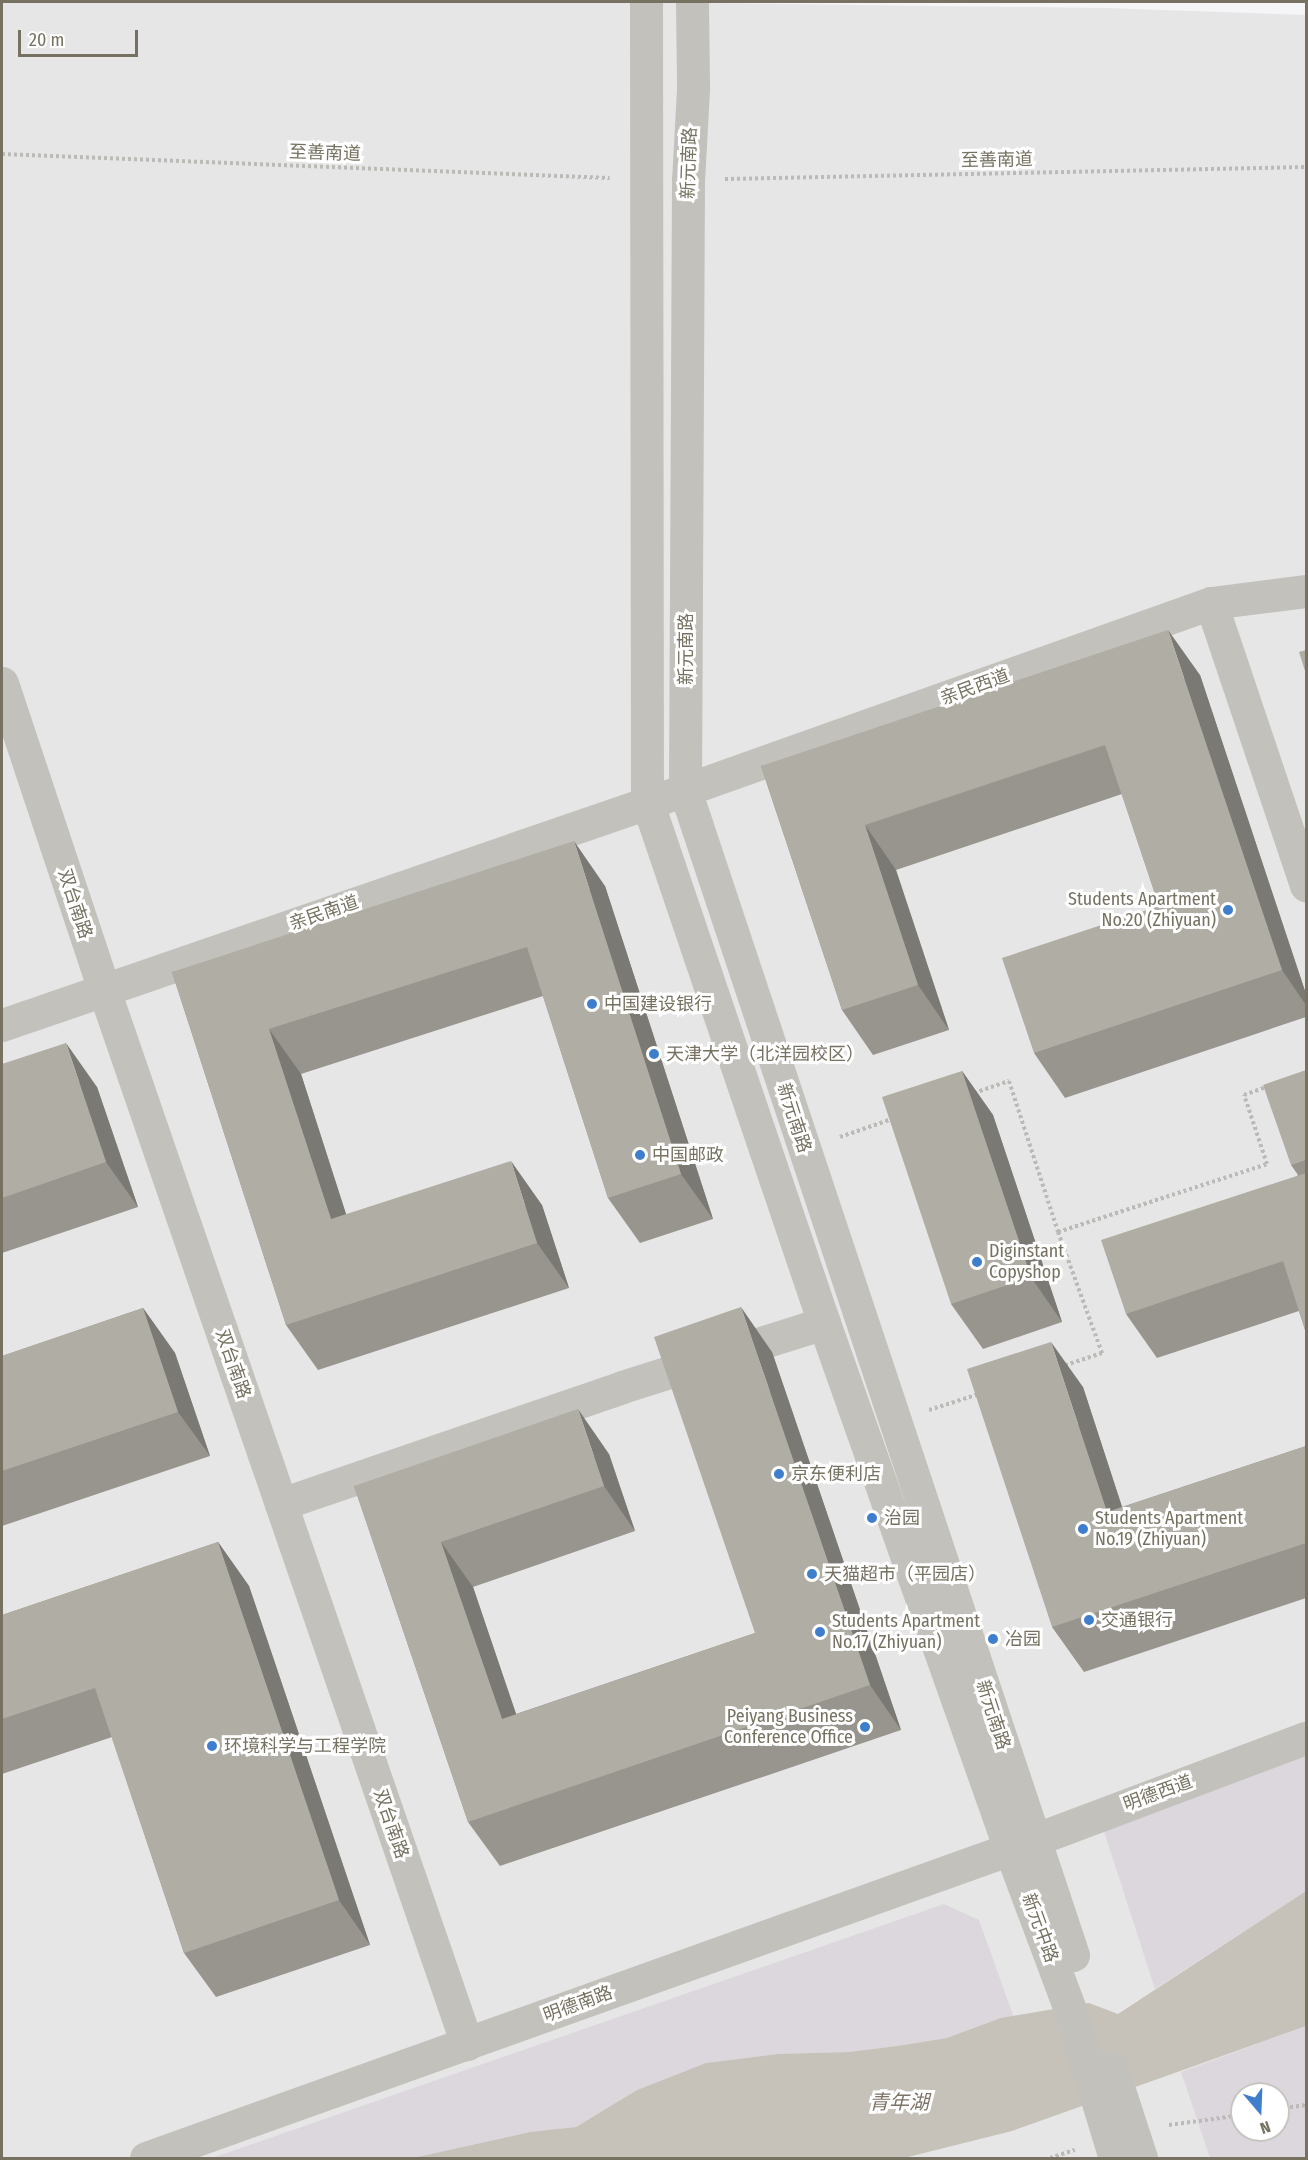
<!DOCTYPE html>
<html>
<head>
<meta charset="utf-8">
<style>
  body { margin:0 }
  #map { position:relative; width:1308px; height:2160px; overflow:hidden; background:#f5f4f7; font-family:"Fira Sans Condensed","Noto Sans SC",sans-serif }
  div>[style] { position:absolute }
  .built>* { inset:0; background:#e7e6e7 }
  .green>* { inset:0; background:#dcd6dd }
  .water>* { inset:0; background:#c6c1b9 }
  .path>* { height:4px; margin-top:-2px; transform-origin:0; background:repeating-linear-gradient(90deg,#bcbab6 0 3px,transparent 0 6px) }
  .minor>* { height:33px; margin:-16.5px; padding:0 16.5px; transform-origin:16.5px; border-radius:16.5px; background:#c3c1bc }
  .wall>* { inset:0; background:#97958d }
  .shaded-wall>* { inset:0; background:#7b7973 }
  .building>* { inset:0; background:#b0ada4 }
  .dots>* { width:16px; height:16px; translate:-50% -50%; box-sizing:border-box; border:3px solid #fff; border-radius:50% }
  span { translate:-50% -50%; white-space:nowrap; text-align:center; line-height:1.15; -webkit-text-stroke:6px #fff; paint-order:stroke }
  .street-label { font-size:18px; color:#767161 }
  .poi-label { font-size:18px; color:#767161 }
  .right { translate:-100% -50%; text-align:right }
  .left { translate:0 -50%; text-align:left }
  .water-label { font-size:20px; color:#7d7366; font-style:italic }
  .frame { position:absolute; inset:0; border:3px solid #767161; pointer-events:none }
  .north { position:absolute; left:1230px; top:2082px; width:60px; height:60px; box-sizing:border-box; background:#fff; border:2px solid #c8c6c0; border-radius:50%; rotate:161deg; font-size:16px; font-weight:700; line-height:24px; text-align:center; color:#767161 }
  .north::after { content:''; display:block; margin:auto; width:21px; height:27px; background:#3e7ecd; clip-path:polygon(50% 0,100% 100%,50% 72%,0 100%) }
  .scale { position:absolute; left:18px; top:30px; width:120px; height:27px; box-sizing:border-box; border:3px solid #767161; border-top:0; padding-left:8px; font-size:18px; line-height:21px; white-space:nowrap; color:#767161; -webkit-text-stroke:4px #fff; paint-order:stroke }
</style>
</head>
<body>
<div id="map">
  <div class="built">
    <i style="clip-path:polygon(evenodd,2px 2px,632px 2px,1105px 8px,1306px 15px,1306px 2158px,2px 2158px,2px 2px,1242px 2094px,1278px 2094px,1278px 2130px,1242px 2130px,1242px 2094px)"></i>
  </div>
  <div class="green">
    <i style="clip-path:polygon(1306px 1738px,1306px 1891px,1155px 1989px,1099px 1816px)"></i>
    <i style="clip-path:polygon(944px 1904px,979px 1920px,1014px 2018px,947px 2038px,897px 2046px,849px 2052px,778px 2054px,706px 2063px,637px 2090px,576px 2127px,530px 2132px,413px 2158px,212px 2158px)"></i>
    <i style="clip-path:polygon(evenodd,1306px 2026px,1306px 2158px,1210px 2158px,1181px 2072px,1306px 2026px,1242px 2094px,1278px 2094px,1278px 2130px,1242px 2130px,1242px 2094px)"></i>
  </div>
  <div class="water">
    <i style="clip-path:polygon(1306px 1891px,1306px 2026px,1012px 2131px,904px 2158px,413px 2158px,530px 2132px,576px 2127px,637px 2090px,706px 2063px,778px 2054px,849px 2052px,897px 2046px,947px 2038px,1001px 2018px,1089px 2003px,1118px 2014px)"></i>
  </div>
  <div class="path">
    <i style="left:2px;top:154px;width:608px;rotate:2.26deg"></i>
    <i style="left:725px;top:179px;width:581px;rotate:-1.18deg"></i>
    <i style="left:974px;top:1093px;width:37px;rotate:-19deg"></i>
    <i style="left:1009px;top:1081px;width:159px;rotate:72deg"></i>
    <i style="left:1058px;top:1232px;width:220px;rotate:-18deg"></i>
    <i style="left:1267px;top:1164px;width:73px;rotate:-108.4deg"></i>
    <i style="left:1244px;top:1095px;width:27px;rotate:-20deg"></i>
    <i style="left:840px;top:1137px;width:55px;rotate:-19.1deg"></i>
    <i style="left:1058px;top:1232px;width:129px;rotate:70deg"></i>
    <i style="left:1102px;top:1353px;width:41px;rotate:161.6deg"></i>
    <i style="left:929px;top:1410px;width:52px;rotate:-17.7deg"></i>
    <i style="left:1278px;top:2109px;width:28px;rotate:-8deg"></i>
    <i style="left:1169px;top:2125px;width:74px;rotate:-7.8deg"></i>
    <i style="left:1050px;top:2158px;width:26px;rotate:-18deg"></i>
  </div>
  <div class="minor">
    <i style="left:646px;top:2px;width:799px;rotate:89.93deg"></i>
    <i style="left:647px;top:801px;width:551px;rotate:71.27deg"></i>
    <i style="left:824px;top:1323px;width:558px;rotate:70.53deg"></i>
    <i style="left:1010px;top:1849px;width:169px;rotate:69.5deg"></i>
    <i style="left:1069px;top:2007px;width:158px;rotate:73.1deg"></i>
    <i style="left:692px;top:2px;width:87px;rotate:89.3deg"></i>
    <i style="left:693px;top:89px;width:91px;rotate:93.1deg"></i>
    <i style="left:688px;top:180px;width:610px;rotate:90.28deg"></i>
    <i style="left:685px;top:790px;width:1228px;rotate:71.58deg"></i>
    <i style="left:1211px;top:603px;width:298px;rotate:71.4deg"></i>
    <i style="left:2px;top:683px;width:324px;rotate:71.6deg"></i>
    <i style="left:104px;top:990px;width:1115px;rotate:71deg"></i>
    <i style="left:2px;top:1025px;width:722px;rotate:-18.99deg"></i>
    <i style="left:685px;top:790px;width:558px;rotate:-19.57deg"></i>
    <i style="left:1211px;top:603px;width:96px;rotate:-7.2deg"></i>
    <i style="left:281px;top:1504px;width:361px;rotate:-18.9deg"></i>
    <i style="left:622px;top:1387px;width:212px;rotate:-17.6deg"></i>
    <i style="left:1111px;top:2066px;width:97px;rotate:71.9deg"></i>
    <i style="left:146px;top:2158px;width:918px;rotate:-19.68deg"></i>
    <i style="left:1010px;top:1849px;width:316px;rotate:-20.6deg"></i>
  </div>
  <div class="wall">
    <i style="clip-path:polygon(1200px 675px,1306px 994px,1306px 1017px,1065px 1098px,1034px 1053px,1159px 906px,1122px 794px,896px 870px,949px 1030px,873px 1055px,842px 1010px,761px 766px)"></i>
    <i style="clip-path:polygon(605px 886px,713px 1219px,640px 1243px,608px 1198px,543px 996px,301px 1074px,346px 1214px,542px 1205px,569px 1288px,318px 1370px,286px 1325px,172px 972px)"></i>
    <i style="clip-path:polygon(2px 1064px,97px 1087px,138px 1207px,2px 1253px)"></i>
    <i style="clip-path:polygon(1306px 1070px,1306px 1333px,1299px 1311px,1157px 1358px,1126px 1314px,1298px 1175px,1291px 1165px)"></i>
    <i style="clip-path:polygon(962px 1071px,993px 1115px,1062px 1322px,983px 1349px,951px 1304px)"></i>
    <i style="clip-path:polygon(143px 1308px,175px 1353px,210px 1456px,2px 1526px,2px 1356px)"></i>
    <i style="clip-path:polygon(772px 1352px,901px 1730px,500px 1866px,468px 1822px,354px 1486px,609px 1454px,635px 1531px,473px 1587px,516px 1714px,755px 1633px)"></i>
    <i style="clip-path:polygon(1083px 1387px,1122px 1507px,1306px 1446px,1306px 1598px,1084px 1672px,1052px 1627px)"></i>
    <i style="clip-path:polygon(218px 1542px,249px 1586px,370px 1945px,216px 1997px,184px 1953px,112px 1737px,2px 1774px,2px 1615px)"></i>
  </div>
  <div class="shaded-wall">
    <i style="clip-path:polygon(1168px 630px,1200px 675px,1306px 994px,1306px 1005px,1282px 970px)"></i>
    <i style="clip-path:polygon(865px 825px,896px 870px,949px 1030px,918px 985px)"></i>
    <i style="clip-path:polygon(574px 841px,605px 886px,713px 1219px,681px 1174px)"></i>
    <i style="clip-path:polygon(269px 1029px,301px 1074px,362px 1264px,331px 1219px)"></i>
    <i style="clip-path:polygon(66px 1043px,97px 1087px,138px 1207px,106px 1162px)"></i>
    <i style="clip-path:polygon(962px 1071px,993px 1115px,1062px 1322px,1031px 1277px)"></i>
    <i style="clip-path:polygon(511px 1161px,542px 1205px,569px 1288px,537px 1243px)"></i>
    <i style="clip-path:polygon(741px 1307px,772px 1352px,901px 1730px,870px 1685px)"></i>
    <i style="clip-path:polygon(143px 1308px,175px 1353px,210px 1456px,178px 1412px)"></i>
    <i style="clip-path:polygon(1051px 1342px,1083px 1387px,1138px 1556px,1107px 1512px)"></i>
    <i style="clip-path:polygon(578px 1409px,609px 1454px,635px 1531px,604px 1486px)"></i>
    <i style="clip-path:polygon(218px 1542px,249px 1586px,370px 1945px,339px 1900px)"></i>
    <i style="clip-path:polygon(441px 1542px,473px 1587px,533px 1764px,502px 1719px)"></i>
  </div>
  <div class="building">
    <i style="clip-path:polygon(1168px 630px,1282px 970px,1034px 1053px,1002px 958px,1159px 906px,1105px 745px,865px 825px,918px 985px,842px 1010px,761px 766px)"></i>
    <i style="clip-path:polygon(1306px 650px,1306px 674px,1299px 652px)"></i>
    <i style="clip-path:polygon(574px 841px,681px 1174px,608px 1198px,527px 947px,269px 1029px,331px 1219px,511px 1161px,537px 1243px,286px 1325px,172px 972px)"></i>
    <i style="clip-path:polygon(66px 1043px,106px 1162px,2px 1198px,2px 1064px)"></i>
    <i style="clip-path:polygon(1306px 1070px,1306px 1160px,1291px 1165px,1263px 1085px)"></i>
    <i style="clip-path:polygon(962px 1071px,1031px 1277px,951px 1304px,882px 1097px)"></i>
    <i style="clip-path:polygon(1306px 1173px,1306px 1333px,1283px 1261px,1126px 1314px,1101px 1240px)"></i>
    <i style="clip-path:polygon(741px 1307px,870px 1685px,468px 1822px,354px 1486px,578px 1409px,604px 1486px,441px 1542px,502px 1719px,755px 1633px,654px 1337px)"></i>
    <i style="clip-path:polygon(143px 1308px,178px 1412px,2px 1471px,2px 1356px)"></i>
    <i style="clip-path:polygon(1051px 1342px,1107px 1512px,1306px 1446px,1306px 1543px,1052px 1627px,967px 1369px)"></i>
    <i style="clip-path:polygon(218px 1542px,339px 1900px,184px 1953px,95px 1688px,2px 1719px,2px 1615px)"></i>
  </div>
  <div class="dots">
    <i style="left:1228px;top:910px;background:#3e7ecd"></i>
    <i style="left:592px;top:1004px;background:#3e7ecd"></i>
    <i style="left:654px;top:1054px;background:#3e7ecd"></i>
    <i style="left:640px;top:1155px;background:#3e7ecd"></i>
    <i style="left:977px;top:1262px;background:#3e7ecd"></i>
    <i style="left:779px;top:1474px;background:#3e7ecd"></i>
    <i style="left:872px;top:1518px;background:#3e7ecd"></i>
    <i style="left:1083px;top:1529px;background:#3e7ecd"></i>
    <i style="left:812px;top:1574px;background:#3e7ecd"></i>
    <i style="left:1089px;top:1620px;background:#3e7ecd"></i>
    <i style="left:820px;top:1632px;background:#3e7ecd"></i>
    <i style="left:993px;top:1639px;background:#3e7ecd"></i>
    <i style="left:865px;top:1727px;background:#3e7ecd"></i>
    <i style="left:212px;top:1746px;background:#3e7ecd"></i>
  </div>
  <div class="street-label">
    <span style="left:325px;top:153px;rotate:2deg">至善南道</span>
    <span style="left:997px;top:160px;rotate:-1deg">至善南道</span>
    <span style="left:689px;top:163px;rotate:-88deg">新元南路</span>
    <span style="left:686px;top:649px;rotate:-90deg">新元南路</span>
    <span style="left:975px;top:687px;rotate:-20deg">亲民西道</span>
    <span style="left:75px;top:904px;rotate:72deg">双台南路</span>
    <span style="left:324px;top:913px;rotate:-19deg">亲民南道</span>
    <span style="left:794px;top:1118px;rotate:72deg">新元南路</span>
    <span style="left:233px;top:1364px;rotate:71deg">双台南路</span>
    <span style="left:993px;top:1715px;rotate:72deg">新元南路</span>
    <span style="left:1158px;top:1793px;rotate:-20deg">明德西道</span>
    <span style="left:391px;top:1824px;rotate:71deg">双台南路</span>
    <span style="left:1040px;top:1928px;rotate:70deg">新元中路</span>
    <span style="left:578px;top:2004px;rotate:-20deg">明德南路</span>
  </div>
  <div class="poi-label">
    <span class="right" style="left:1216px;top:910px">Students Apartment<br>No.20 (Zhiyuan)</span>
    <span class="left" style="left:604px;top:1004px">中国建设银行</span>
    <span class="left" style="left:666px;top:1054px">天津大学（北洋园校区）</span>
    <span class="left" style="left:652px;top:1155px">中国邮政</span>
    <span class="left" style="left:989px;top:1262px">Diginstant<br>Copyshop</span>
    <span class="left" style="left:791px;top:1474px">京东便利店</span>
    <span class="left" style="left:884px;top:1518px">治园</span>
    <span class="left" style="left:1095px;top:1529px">Students Apartment<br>No.19 (Zhiyuan)</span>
    <span class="left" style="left:824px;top:1574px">天猫超市（平园店）</span>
    <span class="left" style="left:1101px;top:1620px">交通银行</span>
    <span class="left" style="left:832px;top:1632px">Students Apartment<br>No.17 (Zhiyuan)</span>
    <span class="left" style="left:1005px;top:1639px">冶园</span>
    <span class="right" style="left:853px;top:1727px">Peiyang Business<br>Conference Office</span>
    <span class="left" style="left:224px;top:1746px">环境科学与工程学院</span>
  </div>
  <div class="water-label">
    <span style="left:899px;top:2102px">青年湖</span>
  </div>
  <div class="frame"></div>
  <div class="north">N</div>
  <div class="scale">20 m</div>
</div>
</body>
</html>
